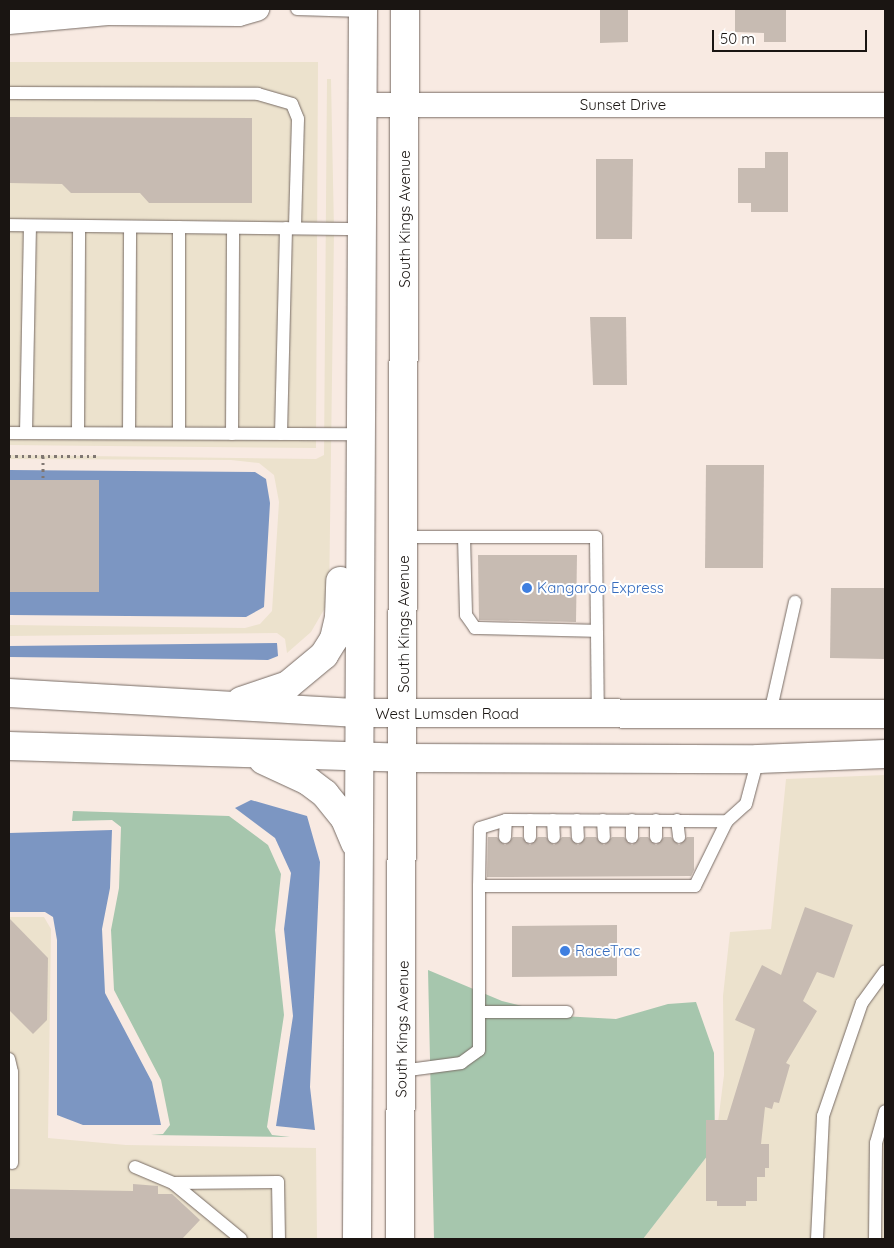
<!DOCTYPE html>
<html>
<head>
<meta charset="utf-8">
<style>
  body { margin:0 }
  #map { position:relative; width:894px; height:1248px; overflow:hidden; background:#f8eae2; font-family:Quicksand,sans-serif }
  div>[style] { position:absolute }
  .commercial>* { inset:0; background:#ece2cd }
  .green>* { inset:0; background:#a6c6ad }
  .water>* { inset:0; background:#7c96c2 }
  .building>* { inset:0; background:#c7bbb2 }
  .path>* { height:3px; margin-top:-1.5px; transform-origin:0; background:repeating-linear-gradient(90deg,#807772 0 2.5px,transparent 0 6.5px) }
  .roads { filter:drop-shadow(0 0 1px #786c65) drop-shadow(0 0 1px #786c65) }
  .service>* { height:12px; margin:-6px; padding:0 6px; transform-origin:6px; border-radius:6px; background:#fff }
  .minor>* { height:24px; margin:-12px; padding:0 12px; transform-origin:12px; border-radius:12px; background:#fff }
  .secondary>* { height:28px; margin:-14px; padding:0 14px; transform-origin:14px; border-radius:14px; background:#fff }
  .dots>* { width:14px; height:14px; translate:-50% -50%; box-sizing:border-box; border:2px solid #fff; border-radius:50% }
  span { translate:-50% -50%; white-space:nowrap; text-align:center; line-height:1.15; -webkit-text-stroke:4px #fff; paint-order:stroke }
  .street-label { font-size:15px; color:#1a1512 }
  .shop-label { font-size:15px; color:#366cbe }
  .left { translate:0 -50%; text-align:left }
  .frame { position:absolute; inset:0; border:10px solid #1a1512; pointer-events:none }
  .scale { position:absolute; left:712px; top:30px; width:155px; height:22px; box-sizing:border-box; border:2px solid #1a1512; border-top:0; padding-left:6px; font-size:15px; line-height:18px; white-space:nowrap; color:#1a1512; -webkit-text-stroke:4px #fff; paint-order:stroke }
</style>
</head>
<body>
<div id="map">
  <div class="commercial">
    <i style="clip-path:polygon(9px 62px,318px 62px,316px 448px,9px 445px)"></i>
    <i style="clip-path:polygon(327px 79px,331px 79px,334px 231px,329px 601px,311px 632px,287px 653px,285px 639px,277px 633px,9px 636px,9px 625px,245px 628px,260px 624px,272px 611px,279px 502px,274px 475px,259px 463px,231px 460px,9px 459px,9px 455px,316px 459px,324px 455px)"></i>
    <i style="clip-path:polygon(885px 775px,885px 1239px,643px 1239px,715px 1146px,724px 1075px,723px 996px,730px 932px,771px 929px,786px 779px)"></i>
    <i style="clip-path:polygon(9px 917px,44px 917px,51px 929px,48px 1138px,126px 1145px,316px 1148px,317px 1239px,9px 1239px)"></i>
  </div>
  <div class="green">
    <i style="clip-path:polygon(73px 811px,229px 816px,268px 845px,281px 874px,275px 930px,284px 1015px,267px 1127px,272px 1135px,290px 1137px,151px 1135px,163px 1134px,170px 1125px,161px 1080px,114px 990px,111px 930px,119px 888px,121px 827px,112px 820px,72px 821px)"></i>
    <i style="clip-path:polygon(428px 970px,502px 1001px,562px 1016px,616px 1019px,668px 1004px,696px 1002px,714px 1053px,715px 1146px,643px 1239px,434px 1239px)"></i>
  </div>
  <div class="water">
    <i style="clip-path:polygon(9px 470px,255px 472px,266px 479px,270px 503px,264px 607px,246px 617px,9px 615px,9px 592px,99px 592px,99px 481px,9px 480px)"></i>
    <i style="clip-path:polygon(277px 643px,278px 656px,268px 660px,9px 657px,9px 646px)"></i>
    <i style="clip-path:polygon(251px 800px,307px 816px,320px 862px,310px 1087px,315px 1130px,276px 1126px,293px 1016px,284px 929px,291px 873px,275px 838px,235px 808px)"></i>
    <i style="clip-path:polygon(112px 830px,110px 888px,102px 929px,105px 993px,152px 1082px,161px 1125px,83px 1125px,57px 1115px,57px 940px,53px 917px,45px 912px,9px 912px,9px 833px)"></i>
  </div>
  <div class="building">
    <i style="clip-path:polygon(600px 9px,628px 9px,628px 42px,600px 43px)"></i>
    <i style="clip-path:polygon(735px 9px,786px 9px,786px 42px,764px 42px,764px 33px,735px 32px)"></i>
    <i style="clip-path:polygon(9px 117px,252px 118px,252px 203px,149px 203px,140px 193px,71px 193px,62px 184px,9px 183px)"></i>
    <i style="clip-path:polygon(765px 152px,788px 152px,788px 212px,751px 212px,751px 203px,738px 203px,738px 168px,765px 168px)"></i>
    <i style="clip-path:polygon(596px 159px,633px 159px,632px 239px,596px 239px)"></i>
    <i style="clip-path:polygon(590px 317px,626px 317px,627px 385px,593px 385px)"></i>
    <i style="clip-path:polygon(706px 465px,764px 465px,763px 568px,705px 568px)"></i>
    <i style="clip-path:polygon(9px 480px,99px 480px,99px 592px,9px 592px)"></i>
    <i style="clip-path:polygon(478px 555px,577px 555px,576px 622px,479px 620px)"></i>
    <i style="clip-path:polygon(831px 588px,885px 588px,885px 659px,830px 658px)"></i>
    <i style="clip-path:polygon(488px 837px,497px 837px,505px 845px,513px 837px,522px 837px,530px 845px,538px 837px,546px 837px,554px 845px,562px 837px,570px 837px,578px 845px,586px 837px,596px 837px,604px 845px,612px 837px,624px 837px,632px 845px,640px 837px,648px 837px,656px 845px,664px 837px,671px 837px,679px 845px,687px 837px,694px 837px,694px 870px,691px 876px,487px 877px)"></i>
    <i style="clip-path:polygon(805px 907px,853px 925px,834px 978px,817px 972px,803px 1001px,817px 1011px,786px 1063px,790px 1065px,779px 1103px,774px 1102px,772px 1109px,765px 1107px,761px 1144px,769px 1144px,769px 1168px,765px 1168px,765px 1177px,757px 1177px,757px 1201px,746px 1201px,746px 1206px,717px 1206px,717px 1201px,706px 1201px,706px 1120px,727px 1120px,755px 1029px,735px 1020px,762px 965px,781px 975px)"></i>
    <i style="clip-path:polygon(9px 918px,48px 958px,47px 1020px,33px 1034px,9px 1010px)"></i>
    <i style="clip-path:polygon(617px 925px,617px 976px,512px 977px,512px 926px)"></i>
    <i style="clip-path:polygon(133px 1184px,158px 1186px,158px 1194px,172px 1194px,200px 1220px,182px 1239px,9px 1239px,9px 1189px,133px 1191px)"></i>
  </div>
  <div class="path">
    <i style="left:9px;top:456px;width:87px"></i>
    <i style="left:43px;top:456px;width:24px;rotate:90deg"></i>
  </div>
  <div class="roads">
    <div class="service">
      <i style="left:297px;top:9px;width:65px;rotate:1.8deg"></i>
      <i style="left:9px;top:93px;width:249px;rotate:0.2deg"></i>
      <i style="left:258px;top:94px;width:35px;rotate:16deg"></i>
      <i style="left:292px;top:104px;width:16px;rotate:68deg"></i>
      <i style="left:298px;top:119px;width:109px;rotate:91.6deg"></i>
      <i style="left:9px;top:225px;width:351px;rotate:0.7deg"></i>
      <i style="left:179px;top:227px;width:206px;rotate:90deg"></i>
      <i style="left:9px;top:433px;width:350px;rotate:0.2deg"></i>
      <i style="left:26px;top:433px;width:207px;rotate:-88.9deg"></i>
      <i style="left:78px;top:433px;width:207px;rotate:-89.7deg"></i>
      <i style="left:129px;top:433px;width:206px;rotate:-89.7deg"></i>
      <i style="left:232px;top:434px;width:206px;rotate:-89.7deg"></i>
      <i style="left:281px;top:434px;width:206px;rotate:-88.6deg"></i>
      <i style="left:404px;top:537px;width:192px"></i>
      <i style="left:596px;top:537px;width:177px;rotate:89.4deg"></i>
      <i style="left:464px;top:537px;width:78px;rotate:88.5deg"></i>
      <i style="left:466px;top:615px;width:16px;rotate:55deg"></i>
      <i style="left:475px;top:628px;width:121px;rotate:1.4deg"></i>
      <i style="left:770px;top:713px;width:114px;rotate:-77.3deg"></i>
      <i style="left:530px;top:820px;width:17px;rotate:90deg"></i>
      <i style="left:553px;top:820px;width:17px;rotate:87deg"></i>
      <i style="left:577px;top:820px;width:17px;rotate:87deg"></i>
      <i style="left:603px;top:820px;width:17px;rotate:87deg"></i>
      <i style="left:632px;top:820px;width:17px;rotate:90deg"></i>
      <i style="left:656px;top:820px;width:17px;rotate:90deg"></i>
      <i style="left:677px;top:820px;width:17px;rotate:83deg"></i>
      <i style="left:505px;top:837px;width:17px;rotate:-87deg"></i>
      <i style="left:479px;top:886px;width:58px;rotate:-89deg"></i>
      <i style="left:480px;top:828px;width:27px;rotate:-17deg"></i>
      <i style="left:506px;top:820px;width:221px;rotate:0.3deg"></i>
      <i style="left:479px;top:1012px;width:88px"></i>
      <i style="left:9px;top:1059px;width:13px;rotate:77deg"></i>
      <i style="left:12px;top:1072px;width:91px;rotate:90deg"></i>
      <i style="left:401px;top:1071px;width:61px;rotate:-7.6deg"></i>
      <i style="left:461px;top:1063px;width:22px;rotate:-36deg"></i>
      <i style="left:479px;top:1050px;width:164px;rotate:-90deg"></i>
      <i style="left:479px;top:886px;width:216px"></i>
      <i style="left:695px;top:886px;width:72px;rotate:-63.8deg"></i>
      <i style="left:727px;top:821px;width:25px;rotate:-42deg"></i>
      <i style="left:746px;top:804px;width:47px;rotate:-75.1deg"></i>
      <i style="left:135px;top:1167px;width:41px;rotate:22.8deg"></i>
      <i style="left:173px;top:1183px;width:88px;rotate:39.5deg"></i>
      <i style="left:173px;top:1183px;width:105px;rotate:-0.5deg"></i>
      <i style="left:278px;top:1182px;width:57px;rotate:89deg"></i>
      <i style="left:817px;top:1239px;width:123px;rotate:-87.2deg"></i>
      <i style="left:823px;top:1116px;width:120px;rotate:-71deg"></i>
      <i style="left:862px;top:1003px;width:39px;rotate:-54deg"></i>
      <i style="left:875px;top:1239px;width:96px;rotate:-89.4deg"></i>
      <i style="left:876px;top:1143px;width:33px;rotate:-74deg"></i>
    </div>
    <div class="minor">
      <i style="left:9px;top:22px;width:99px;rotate:-5.2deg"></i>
      <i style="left:108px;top:13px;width:131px;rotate:0.4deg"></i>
      <i style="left:239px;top:14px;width:19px;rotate:-16deg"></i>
      <i style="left:361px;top:105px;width:524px"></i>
    </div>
    <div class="secondary">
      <i style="left:9px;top:693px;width:350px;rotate:3.3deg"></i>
      <i style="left:358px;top:713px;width:527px;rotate:0.11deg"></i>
      <i style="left:241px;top:701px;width:50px;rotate:-18.8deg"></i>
      <i style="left:288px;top:685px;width:47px;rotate:-39.8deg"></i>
      <i style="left:324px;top:655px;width:19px;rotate:-58deg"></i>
      <i style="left:334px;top:639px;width:23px;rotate:-77deg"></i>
      <i style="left:339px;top:617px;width:36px;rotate:-88deg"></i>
      <i style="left:9px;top:746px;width:395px;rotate:1.7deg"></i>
      <i style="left:404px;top:758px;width:354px;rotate:0.2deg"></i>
      <i style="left:758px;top:759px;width:127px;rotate:-2.3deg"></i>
      <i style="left:263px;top:760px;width:50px;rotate:25deg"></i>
      <i style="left:308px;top:781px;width:21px;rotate:37deg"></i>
      <i style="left:325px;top:794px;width:32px;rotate:51deg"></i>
      <i style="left:345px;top:819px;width:26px;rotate:67deg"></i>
      <i style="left:357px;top:1239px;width:1230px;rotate:-89.72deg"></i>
      <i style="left:400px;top:1239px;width:1230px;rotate:-89.77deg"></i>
    </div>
  </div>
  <div class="dots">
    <i style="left:527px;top:588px;background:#3f7fe0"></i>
    <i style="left:565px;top:951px;background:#3f7fe0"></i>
  </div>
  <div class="street-label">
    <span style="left:623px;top:105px">Sunset Drive</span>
    <span style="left:405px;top:219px;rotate:-90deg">South Kings Avenue</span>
    <span style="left:404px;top:624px;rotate:-90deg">South Kings Avenue</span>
    <span style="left:447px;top:714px">West Lumsden Road</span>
    <span style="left:402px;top:1029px;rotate:-89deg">South Kings Avenue</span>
  </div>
  <div class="shop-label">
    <span class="left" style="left:537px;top:588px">Kangaroo Express</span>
    <span class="left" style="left:575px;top:951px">RaceTrac</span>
  </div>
  <div class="frame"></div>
  <div class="scale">50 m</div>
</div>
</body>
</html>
